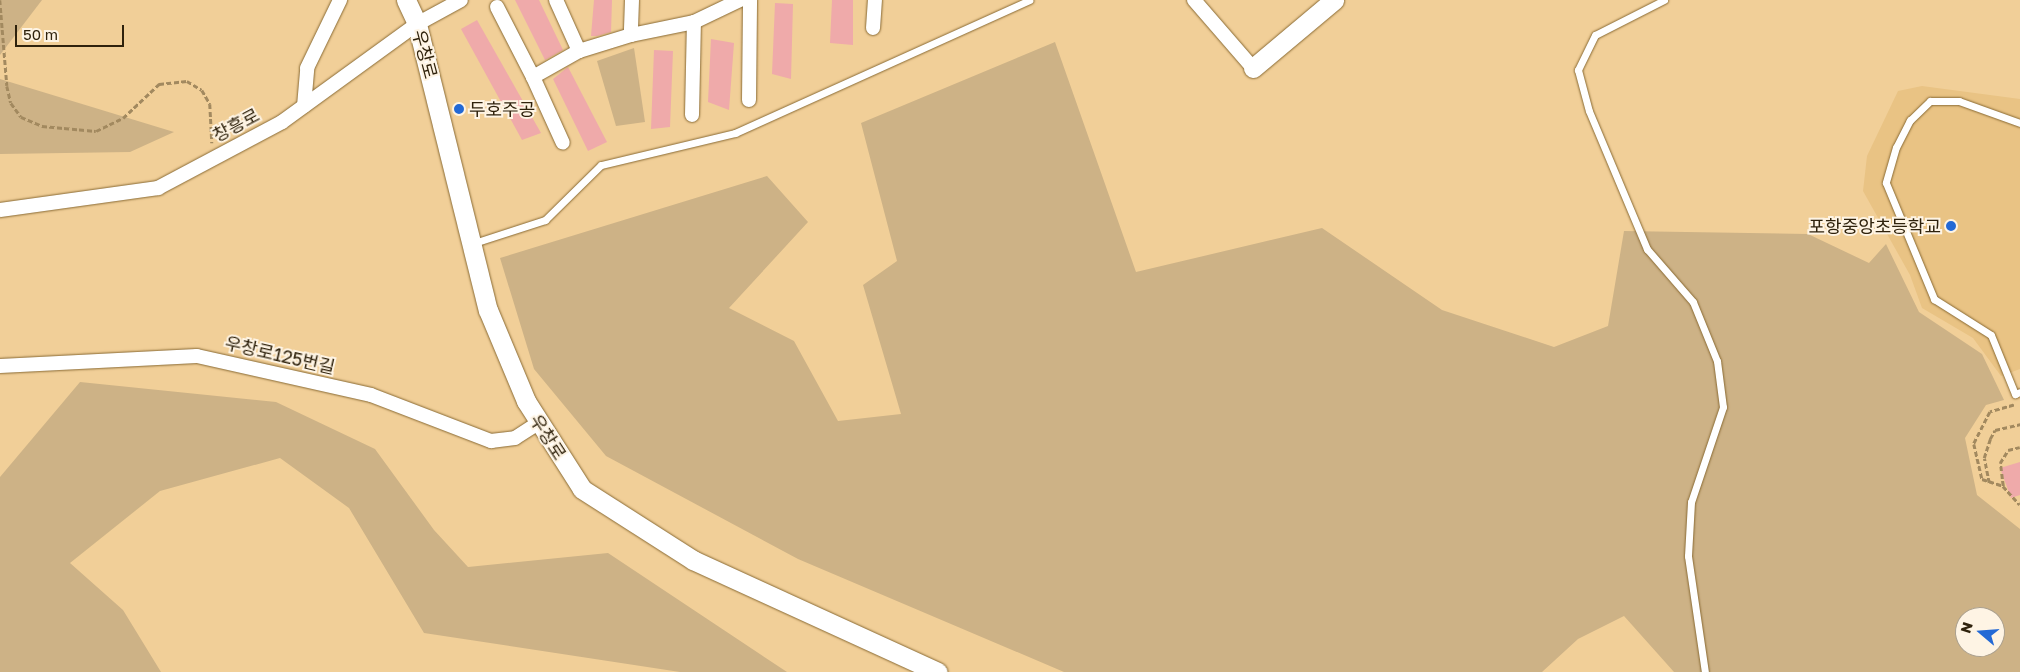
<!DOCTYPE html>
<html>
<head>
<meta charset="utf-8">
<style>
  body { margin:0 }
  #map { position:relative; width:2020px; height:672px; overflow:hidden; background:#f1cf98; font-family:"Golos Text","Noto Sans KR",sans-serif }
  div>[style] { position:absolute }
  .built>* { inset:0; background:#e9c384 }
  .green>* { inset:0; background:#cdb286 }
  .building>* { inset:0; background:#efaaaa }
  .path>* { height:2.5px; margin-top:-1.25px; transform-origin:0; background:repeating-linear-gradient(90deg,#a2895f 0 5px,transparent 0 7.5px) }
  .roads { filter:drop-shadow(0 0 1px #896a34) drop-shadow(0 0 1px #896a34) }
  .service>* { height:7px; margin:-3.5px; padding:0 3.5px; transform-origin:3.5px; border-radius:3.5px; background:#fff }
  .minor>* { height:14px; margin:-7px; padding:0 7px; transform-origin:7px; border-radius:7px; background:#fff }
  .secondary>* { height:19px; margin:-9.5px; padding:0 9.5px; transform-origin:9.5px; border-radius:9.5px; background:#fff }
  .dots>* { width:14px; height:14px; translate:-50% -50%; box-sizing:border-box; border:2px solid #fef4e4; border-radius:50% }
  span { translate:-50% -50%; white-space:nowrap; text-align:center; line-height:1.15; -webkit-text-stroke:4px #fef4e4; paint-order:stroke }
  .street-label { font-size:18px; color:#2f220c }
  .poi-label { font-size:18px; color:#2f220c }
  .left { translate:0 -50%; text-align:left }
  .right { translate:-100% -50%; text-align:right }
  .north { position:absolute; left:1955px; top:607px; width:50px; height:50px; box-sizing:border-box; background:#fef4e4; border:1px solid #aba08e; border-radius:50%; rotate:288deg; font-size:14px; font-weight:700; line-height:20px; text-align:center; color:#2f220c }
  .north::after { content:''; display:block; margin:auto; width:18px; height:22px; background:#2369d5; clip-path:polygon(50% 0,100% 100%,50% 72%,0 100%) }
  .scale { position:absolute; left:15px; top:25px; width:109px; height:22px; box-sizing:border-box; border:2px solid #2f220c; border-top:0; padding-left:6px; font-size:15px; line-height:18px; white-space:nowrap; color:#2f220c; -webkit-text-stroke:4px #fef4e4; paint-order:stroke }
</style>
</head>
<body>
<div id="map">
  <div class="built">
    <i style="clip-path:polygon(1922px 86px,2020px 99px,2020px 369px,2001px 376px,1973px 338px,1922px 308px,1910px 275px,1863px 191px,1867px 156px,1898px 91px)"></i>
  </div>
  <div class="green">
    <i style="clip-path:polygon(0 0,42px 0,0 55px)"></i>
    <i style="clip-path:polygon(evenodd,1055px 42px,1136px 272px,1322px 228px,1442px 310px,1554px 347px,1608px 326px,1624px 231px,1808px 234px,1869px 263px,1886px 244px,1919px 312px,1982px 354px,2004px 400px,1986px 405px,1965px 438px,1977px 495px,2020px 529px,2020px 672px,1674px 672px,1624px 616px,1578px 639px,1542px 672px,1064px 672px,798px 559px,606px 456px,534px 369px,500px 258px,767px 176px,808px 222px,729px 308px,794px 341px,838px 421px,901px 414px,863px 285px,897px 261px,861px 123px,1055px 42px,1965px 617px,1995px 617px,1995px 647px,1965px 647px,1965px 617px)"></i>
    <i style="clip-path:polygon(634px 48px,645px 122px,616px 126px,597px 61px)"></i>
    <i style="clip-path:polygon(0 79px,174px 132px,130px 152px,0 154px)"></i>
    <i style="clip-path:polygon(80px 382px,276px 402px,375px 449px,434px 530px,468px 567px,608px 553px,787px 672px,680px 672px,424px 633px,349px 508px,280px 458px,160px 491px,70px 563px,123px 610px,161px 672px,0 672px,0 477px)"></i>
  </div>
  <div class="building">
    <i style="clip-path:polygon(515px 0,539px 0,563px 50px,545px 60px)"></i>
    <i style="clip-path:polygon(594px 0,612px 0,611px 32px,597px 36px,591px 36px)"></i>
    <i style="clip-path:polygon(832px 0,853px 0,853px 45px,830px 43px)"></i>
    <i style="clip-path:polygon(775px 3px,793px 4px,791px 79px,772px 74px)"></i>
    <i style="clip-path:polygon(477px 20px,541px 133px,522px 140px,461px 29px)"></i>
    <i style="clip-path:polygon(711px 39px,734px 43px,729px 110px,708px 102px)"></i>
    <i style="clip-path:polygon(654px 50px,673px 51px,670px 127px,651px 129px)"></i>
    <i style="clip-path:polygon(568px 67px,607px 142px,588px 151px,553px 79px)"></i>
    <i style="clip-path:polygon(2020px 462px,2020px 495px,2011px 498px,2000px 468px)"></i>
  </div>
  <div class="path">
    <i style="left:0;top:0;width:86px;rotate:85.3deg"></i>
    <i style="left:7px;top:86px;width:17px;rotate:77deg"></i>
    <i style="left:11px;top:103px;width:17px;rotate:54deg"></i>
    <i style="left:21px;top:117px;width:23px;rotate:23deg"></i>
    <i style="left:42px;top:126px;width:54px;rotate:5.3deg"></i>
    <i style="left:96px;top:131px;width:30px;rotate:-26deg"></i>
    <i style="left:123px;top:118px;width:50px;rotate:-43.4deg"></i>
    <i style="left:159px;top:84px;width:28px;rotate:-6deg"></i>
    <i style="left:187px;top:81px;width:17px;rotate:31deg"></i>
    <i style="left:202px;top:90px;width:16px;rotate:60deg"></i>
    <i style="left:210px;top:104px;width:39px;rotate:87deg"></i>
    <i style="left:2014px;top:405px;width:25px;rotate:164deg"></i>
    <i style="left:1990px;top:412px;width:36px;rotate:117deg"></i>
    <i style="left:1974px;top:444px;width:36px;rotate:77deg"></i>
    <i style="left:1982px;top:479px;width:22px;rotate:18deg"></i>
    <i style="left:2003px;top:486px;width:25px;rotate:48deg"></i>
    <i style="left:1989px;top:483px;width:25px;rotate:-101deg"></i>
    <i style="left:1984px;top:458px;width:20px;rotate:-72deg"></i>
    <i style="left:1990px;top:439px;width:10px;rotate:-61deg"></i>
    <i style="left:1995px;top:430px;width:26px;rotate:-13deg"></i>
    <i style="left:2003px;top:486px;width:23px;rotate:-97deg"></i>
    <i style="left:2000px;top:463px;width:15px;rotate:-58deg"></i>
    <i style="left:2008px;top:450px;width:12px;rotate:-14deg"></i>
  </div>
  <div class="roads">
    <div class="service">
      <i style="left:1664px;top:0;width:77px;rotate:153.1deg"></i>
      <i style="left:1595px;top:35px;width:39px;rotate:116deg"></i>
      <i style="left:1578px;top:70px;width:42px;rotate:75deg"></i>
      <i style="left:1589px;top:111px;width:150px;rotate:67.2deg"></i>
      <i style="left:1647px;top:249px;width:70px;rotate:49deg"></i>
      <i style="left:1693px;top:302px;width:64px;rotate:67.9deg"></i>
      <i style="left:1717px;top:361px;width:46px;rotate:82.6deg"></i>
      <i style="left:1723px;top:407px;width:100px;rotate:108.6deg"></i>
      <i style="left:1691px;top:502px;width:54px;rotate:93.2deg"></i>
      <i style="left:1688px;top:556px;width:117px;rotate:81.7deg"></i>
      <i style="left:2020px;top:123px;width:65px;rotate:-160.2deg"></i>
      <i style="left:1959px;top:101px;width:29px;rotate:180deg"></i>
      <i style="left:1930px;top:101px;width:28px;rotate:136deg"></i>
      <i style="left:1910px;top:120px;width:30px;rotate:117deg"></i>
      <i style="left:1896px;top:147px;width:37px;rotate:106deg"></i>
      <i style="left:1886px;top:183px;width:126px;rotate:67.5deg"></i>
      <i style="left:1934px;top:299px;width:67px;rotate:32.3deg"></i>
      <i style="left:1991px;top:335px;width:64px;rotate:67.9deg"></i>
      <i style="left:2015px;top:394px;width:5px;rotate:-22deg"></i>
      <i style="left:474px;top:243px;width:75px;rotate:-17.9deg"></i>
      <i style="left:545px;top:220px;width:78px;rotate:-44.5deg"></i>
      <i style="left:601px;top:165px;width:138px;rotate:-13.4deg"></i>
      <i style="left:735px;top:133px;width:323px;rotate:-24.3deg"></i>
    </div>
    <div class="minor">
      <i style="left:556px;top:0;width:56px;rotate:65.7deg"></i>
      <i style="left:579px;top:51px;width:54px;rotate:-17.1deg"></i>
      <i style="left:632px;top:0;width:35px;rotate:92deg"></i>
      <i style="left:631px;top:35px;width:64px;rotate:-11.7deg"></i>
      <i style="left:1194px;top:0;width:90px;rotate:49.1deg"></i>
      <i style="left:497px;top:7px;width:79px;rotate:62.8deg"></i>
      <i style="left:533px;top:77px;width:53px;rotate:-29.5deg"></i>
      <i style="left:873px;top:28px;width:28px;rotate:-86deg"></i>
      <i style="left:533px;top:77px;width:72px;rotate:65.6deg"></i>
      <i style="left:749px;top:100px;width:100px;rotate:-89.4deg"></i>
      <i style="left:304px;top:106px;width:38px;rotate:-85deg"></i>
      <i style="left:307px;top:68px;width:76px;rotate:-64.1deg"></i>
      <i style="left:692px;top:115px;width:93px;rotate:-88.8deg"></i>
      <i style="left:694px;top:22px;width:51px;rotate:-25.6deg"></i>
      <i style="left:0;top:210px;width:160px;rotate:-7.9deg"></i>
      <i style="left:158px;top:188px;width:140px;rotate:-28deg"></i>
      <i style="left:282px;top:122px;width:167px;rotate:-36deg"></i>
      <i style="left:417px;top:24px;width:50px;rotate:-28.6deg"></i>
      <i style="left:0;top:366px;width:197px;rotate:-2.9deg"></i>
      <i style="left:197px;top:356px;width:178px;rotate:12.6deg"></i>
      <i style="left:371px;top:395px;width:129px;rotate:21deg"></i>
      <i style="left:491px;top:441px;width:24px;rotate:-7deg"></i>
      <i style="left:515px;top:438px;width:27px;rotate:-33deg"></i>
    </div>
    <div class="secondary">
      <i style="left:406px;top:0;width:26px;rotate:65deg"></i>
      <i style="left:417px;top:24px;width:295px;rotate:76.1deg"></i>
      <i style="left:488px;top:310px;width:99px;rotate:67.3deg"></i>
      <i style="left:526px;top:401px;width:104px;rotate:57.5deg"></i>
      <i style="left:582px;top:489px;width:132px;rotate:32.6deg"></i>
      <i style="left:693px;top:560px;width:269px;rotate:24.6deg"></i>
      <i style="left:1253px;top:68px;width:106px;rotate:-40deg"></i>
    </div>
  </div>
  <div class="dots">
    <i style="left:459px;top:109px;background:#2369d5"></i>
    <i style="left:1951px;top:226px;background:#2369d5"></i>
  </div>
  <div class="street-label">
    <span style="left:425px;top:54px;rotate:75deg">우창로</span>
    <span style="left:236px;top:125px;rotate:-28deg">창흥로</span>
    <span style="left:280px;top:355px;rotate:13deg">우창로125번길</span>
    <span style="left:548px;top:437px;rotate:57deg">우창로</span>
  </div>
  <div class="poi-label">
    <span class="left" style="left:469px;top:109px">두호주공</span>
    <span class="right" style="left:1941px;top:226px">포항중앙초등학교</span>
  </div>
  <div class="north">N</div>
  <div class="scale">50 m</div>
</div>
</body>
</html>
